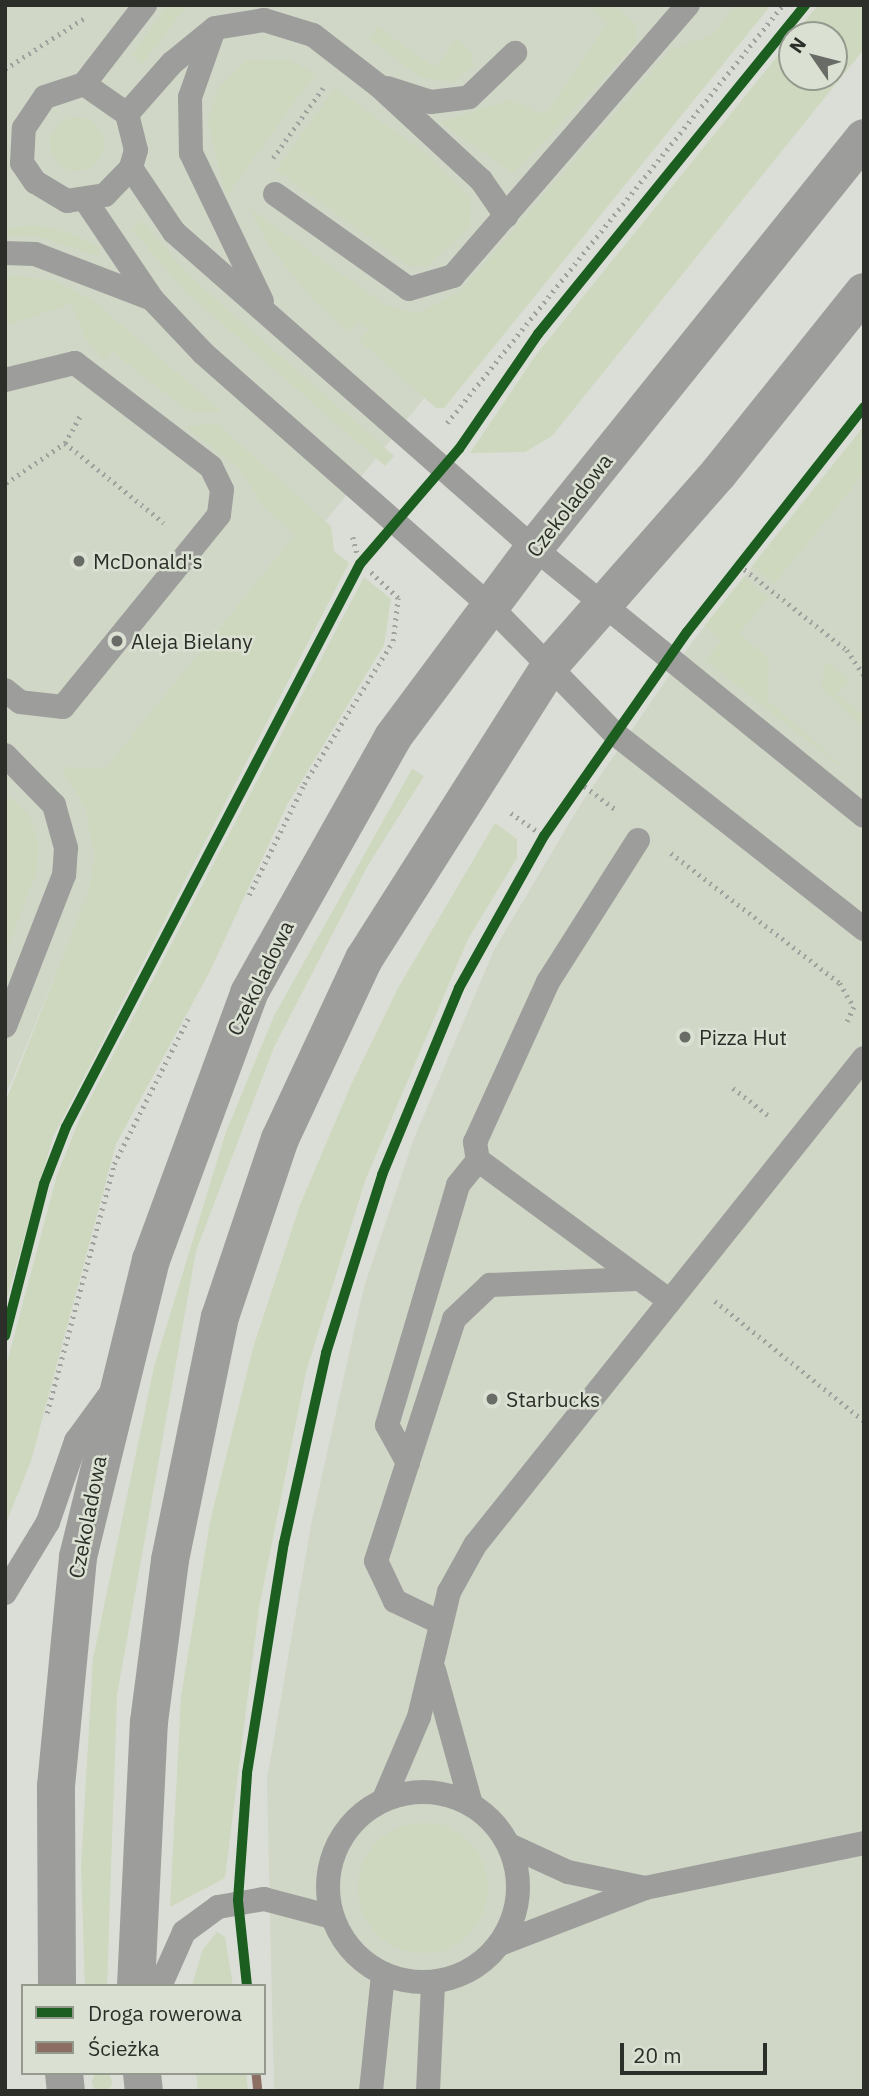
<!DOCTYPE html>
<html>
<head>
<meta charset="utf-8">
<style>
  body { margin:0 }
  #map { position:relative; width:869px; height:2096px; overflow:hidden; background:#daded6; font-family:"IBM Plex Sans",sans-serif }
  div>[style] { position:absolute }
  .built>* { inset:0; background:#d0d7c7 }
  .green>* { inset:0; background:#ced8be }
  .round { border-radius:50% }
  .path>* { height:4.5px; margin-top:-2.25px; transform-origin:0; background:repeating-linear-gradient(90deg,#9fa29d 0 2px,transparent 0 7px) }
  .service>* { height:24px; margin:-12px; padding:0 12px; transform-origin:12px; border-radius:12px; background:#9d9e9b }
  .service>.ring { margin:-12px; padding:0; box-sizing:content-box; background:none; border:24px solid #9d9e9b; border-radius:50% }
  .minor>* { height:38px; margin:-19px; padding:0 19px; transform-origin:19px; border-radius:19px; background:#9d9e9b }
  .quiet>* { height:9px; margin-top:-4.5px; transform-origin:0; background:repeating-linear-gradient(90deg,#8d6e63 0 18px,transparent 0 27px) }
  .cycleway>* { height:10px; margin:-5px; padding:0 5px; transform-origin:5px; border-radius:5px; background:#1b5e20 }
  .dots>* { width:19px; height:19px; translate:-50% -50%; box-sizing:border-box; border:4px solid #dbe1d2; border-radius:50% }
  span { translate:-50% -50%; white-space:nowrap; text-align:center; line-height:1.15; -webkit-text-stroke:5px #dbe1d2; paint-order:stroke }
  .street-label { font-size:21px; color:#2c2f29 }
  .poi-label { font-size:21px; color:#2c2f29 }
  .left { translate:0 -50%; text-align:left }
  .frame { position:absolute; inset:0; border:7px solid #2c2f29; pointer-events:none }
  .legend { position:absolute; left:21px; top:1984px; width:245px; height:91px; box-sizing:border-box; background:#dbe1d2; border:2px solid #959a8e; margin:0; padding:9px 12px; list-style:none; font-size:21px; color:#2c2f29 }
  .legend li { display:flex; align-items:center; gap:14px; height:35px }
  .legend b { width:35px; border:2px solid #959a8e }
  .north { position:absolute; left:778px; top:21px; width:70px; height:70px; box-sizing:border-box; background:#dbe1d2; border:2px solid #959a8e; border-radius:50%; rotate:305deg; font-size:19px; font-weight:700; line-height:28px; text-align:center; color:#2c2f29 }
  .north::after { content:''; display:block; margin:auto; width:24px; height:32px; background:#696c66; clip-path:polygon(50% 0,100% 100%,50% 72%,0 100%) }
  .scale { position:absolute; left:620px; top:2043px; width:147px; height:32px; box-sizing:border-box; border:4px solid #2c2f29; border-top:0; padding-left:9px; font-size:21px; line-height:24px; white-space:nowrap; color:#2c2f29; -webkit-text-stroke:5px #dbe1d2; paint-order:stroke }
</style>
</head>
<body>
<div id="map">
  <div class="built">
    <i style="clip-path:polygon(5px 5px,740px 5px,156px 732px,5px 1097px)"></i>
    <i style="clip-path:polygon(864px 426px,864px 2091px,274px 2091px,267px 1779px,311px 1525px,364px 1287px,413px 1141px,494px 950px,580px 805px,693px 641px)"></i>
  </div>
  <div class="green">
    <i style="clip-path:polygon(168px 5px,195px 5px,184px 9px,142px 64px,132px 55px)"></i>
    <i style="clip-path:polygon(586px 5px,613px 5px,636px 24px,637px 42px,514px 173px,440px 122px,510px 100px,545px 115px,608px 22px)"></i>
    <i style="clip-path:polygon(736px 5px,771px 5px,444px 408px,436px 408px,360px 341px,369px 329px,358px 321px,348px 331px,312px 298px,270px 247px,249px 208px,386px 306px,419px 313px,461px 291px,671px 50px,713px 35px)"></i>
    <i style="clip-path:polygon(818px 5px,864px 5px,864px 49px,552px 436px,525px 452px,470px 453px,536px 355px,792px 38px,792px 77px,834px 77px,834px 35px,794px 35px)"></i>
    <i style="clip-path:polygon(378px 27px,436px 69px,457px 38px,472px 54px,473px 66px,452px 82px,421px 77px,369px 39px)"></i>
    <i style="clip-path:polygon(288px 59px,315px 73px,226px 197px,208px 120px,220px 85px,246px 61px)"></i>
    <i style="clip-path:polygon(335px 88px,426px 154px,471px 199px,470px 226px,429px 265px,411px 267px,276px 170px)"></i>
    <i class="round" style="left:50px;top:117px;width:54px;height:54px"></i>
    <i style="clip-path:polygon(142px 221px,187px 274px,394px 456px,385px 466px,185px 291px,132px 229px)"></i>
    <i style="clip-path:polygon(37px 225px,76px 235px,100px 248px,98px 256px,36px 235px,5px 235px,5px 228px)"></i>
    <i style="clip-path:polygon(5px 275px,52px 280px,92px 300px,221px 411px,188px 411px,112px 351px,104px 360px,86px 340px,72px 303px,5px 326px)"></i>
    <i style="clip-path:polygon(216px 423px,331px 526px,334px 551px,349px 563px,53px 1137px,5px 1305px,5px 1103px,88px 893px,95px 858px,85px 808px,61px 767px,106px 768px,296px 534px,263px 507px,241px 470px,186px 426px)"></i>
    <i style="clip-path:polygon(864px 426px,864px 473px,774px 584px,752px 566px)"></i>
    <i style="clip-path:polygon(364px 577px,391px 599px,384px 645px,287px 805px,210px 971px,116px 1144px,31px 1461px,5px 1526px,5px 1370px,57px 1175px,80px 1118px)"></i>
    <i style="clip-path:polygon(744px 577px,768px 597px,739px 634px,769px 659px,768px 701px,864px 785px,705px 660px,722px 641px,705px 625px)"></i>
    <i style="clip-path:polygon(826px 661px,849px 680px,836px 694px,864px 716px,864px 727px,821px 687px)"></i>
    <i style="clip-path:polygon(412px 769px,424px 776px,367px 867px,274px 1047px,196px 1251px,117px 1695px,107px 1986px,85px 1986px,81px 1866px,93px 1659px,154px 1367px,226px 1132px,274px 1016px)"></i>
    <i style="clip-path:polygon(5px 794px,27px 812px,38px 839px,37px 871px,5px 954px)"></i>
    <i style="clip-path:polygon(495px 823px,517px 839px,517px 858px,468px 939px,365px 1181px,306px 1372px,259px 1608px,225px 1878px,170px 1907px,181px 1696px,210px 1522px,253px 1348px,300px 1205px,351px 1085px,398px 988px)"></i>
    <i class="round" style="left:358px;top:1823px;width:130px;height:130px"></i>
    <i style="clip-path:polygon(217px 1932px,225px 1937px,233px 1986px,192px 1986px,202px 1951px)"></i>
    <i class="round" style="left:92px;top:2072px;width:20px;height:20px"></i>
    <i style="clip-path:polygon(196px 2073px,246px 2073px,248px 2091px,198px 2091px)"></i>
  </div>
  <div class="path">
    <i style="left:5px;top:69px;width:94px;rotate:-32.8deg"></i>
    <i style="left:273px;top:158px;width:86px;rotate:-54.5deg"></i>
    <i style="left:447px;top:423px;width:536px;rotate:-51.21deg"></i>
    <i style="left:65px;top:443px;width:127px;rotate:38.9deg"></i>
    <i style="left:6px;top:483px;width:71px;rotate:-34.1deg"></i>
    <i style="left:65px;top:443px;width:33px;rotate:-61deg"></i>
    <i style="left:353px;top:537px;width:16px;rotate:76deg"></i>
    <i style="left:739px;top:565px;width:137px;rotate:38.2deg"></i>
    <i style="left:847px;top:650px;width:30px;rotate:56deg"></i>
    <i style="left:579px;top:782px;width:45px;rotate:36.9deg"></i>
    <i style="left:511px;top:813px;width:40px;rotate:34.9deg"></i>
    <i style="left:671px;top:853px;width:213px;rotate:37.6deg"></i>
    <i style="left:840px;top:983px;width:28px;rotate:60deg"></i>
    <i style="left:854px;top:1007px;width:20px;rotate:114deg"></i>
    <i style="left:249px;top:895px;width:124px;rotate:-63.6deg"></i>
    <i style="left:304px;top:784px;width:168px;rotate:-58.1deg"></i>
    <i style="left:393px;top:641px;width:43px;rotate:-83.4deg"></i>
    <i style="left:398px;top:598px;width:38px;rotate:-137deg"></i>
    <i style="left:733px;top:1088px;width:46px;rotate:37.9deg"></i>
    <i style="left:715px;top:1301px;width:191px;rotate:38.8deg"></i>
    <i style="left:47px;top:1413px;width:258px;rotate:-74.9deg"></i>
    <i style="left:114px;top:1164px;width:163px;rotate:-63deg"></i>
  </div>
  <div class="service">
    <i style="left:214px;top:29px;width:72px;rotate:109.4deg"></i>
    <i style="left:190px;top:97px;width:56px;rotate:89deg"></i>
    <i style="left:191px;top:153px;width:164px;rotate:64.4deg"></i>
    <i style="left:84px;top:84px;width:52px;rotate:34.9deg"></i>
    <i style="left:127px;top:114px;width:37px;rotate:76deg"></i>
    <i style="left:136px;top:150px;width:19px;rotate:106deg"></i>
    <i style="left:131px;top:168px;width:37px;rotate:134deg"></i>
    <i style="left:105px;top:195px;width:38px;rotate:171deg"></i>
    <i style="left:67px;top:201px;width:37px;rotate:-149deg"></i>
    <i style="left:35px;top:182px;width:23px;rotate:-124deg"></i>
    <i style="left:22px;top:163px;width:35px;rotate:-87deg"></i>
    <i style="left:24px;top:128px;width:37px;rotate:-56deg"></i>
    <i style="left:45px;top:97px;width:41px;rotate:-18.4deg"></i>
    <i style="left:84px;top:84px;width:100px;rotate:-52.3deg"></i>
    <i style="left:387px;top:88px;width:46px;rotate:17.7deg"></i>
    <i style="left:431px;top:102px;width:38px;rotate:-7deg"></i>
    <i style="left:469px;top:97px;width:64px;rotate:-43.7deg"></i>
    <i style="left:127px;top:114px;width:68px;rotate:-48.6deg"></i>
    <i style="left:172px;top:63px;width:55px;rotate:-39.1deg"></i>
    <i style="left:215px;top:28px;width:50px;rotate:-9.3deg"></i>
    <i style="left:264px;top:20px;width:51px;rotate:17deg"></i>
    <i style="left:313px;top:35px;width:83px;rotate:37.7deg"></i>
    <i style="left:379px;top:86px;width:139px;rotate:42.7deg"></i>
    <i style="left:481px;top:180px;width:44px;rotate:55.2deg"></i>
    <i style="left:131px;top:168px;width:77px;rotate:56.1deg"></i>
    <i style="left:174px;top:232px;width:479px;rotate:41.3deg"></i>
    <i style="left:534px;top:548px;width:425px;rotate:39.1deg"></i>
    <i style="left:275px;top:194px;width:164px;rotate:35.3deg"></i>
    <i style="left:409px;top:289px;width:46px;rotate:-16.5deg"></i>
    <i style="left:453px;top:276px;width:359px;rotate:-49.1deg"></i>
    <i style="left:86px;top:201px;width:118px;rotate:56deg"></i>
    <i style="left:152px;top:299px;width:74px;rotate:46.6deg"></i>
    <i style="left:203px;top:353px;width:384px;rotate:41.4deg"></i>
    <i style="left:491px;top:607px;width:176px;rotate:45.7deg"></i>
    <i style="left:614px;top:733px;width:318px;rotate:38.1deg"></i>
    <i style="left:5px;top:253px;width:30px;rotate:2deg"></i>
    <i style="left:35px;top:254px;width:125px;rotate:21deg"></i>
    <i style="left:5px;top:380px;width:72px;rotate:-13.7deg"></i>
    <i style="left:75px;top:363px;width:171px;rotate:37.4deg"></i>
    <i style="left:211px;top:467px;width:25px;rotate:64deg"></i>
    <i style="left:222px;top:490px;width:25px;rotate:97deg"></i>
    <i style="left:219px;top:515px;width:247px;rotate:129.1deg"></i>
    <i style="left:63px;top:707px;width:43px;rotate:-173.4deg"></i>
    <i style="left:20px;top:702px;width:19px;rotate:-141deg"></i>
    <i style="left:5px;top:755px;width:70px;rotate:45.6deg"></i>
    <i style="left:54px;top:805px;width:45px;rotate:74.4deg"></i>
    <i style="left:66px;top:848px;width:27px;rotate:94deg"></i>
    <i style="left:64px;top:875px;width:162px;rotate:111.3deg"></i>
    <i style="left:638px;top:840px;width:168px;rotate:122.4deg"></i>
    <i style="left:548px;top:982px;width:176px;rotate:114.5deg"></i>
    <i style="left:475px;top:1142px;width:18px;rotate:81deg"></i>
    <i style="left:478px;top:1160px;width:238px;rotate:36.3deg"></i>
    <i style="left:408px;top:1463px;width:43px;rotate:-118.9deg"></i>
    <i style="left:387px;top:1425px;width:250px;rotate:-73.5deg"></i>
    <i style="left:458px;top:1185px;width:32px;rotate:-51deg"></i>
    <i style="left:5px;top:1593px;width:83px;rotate:-58.8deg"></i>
    <i style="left:48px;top:1522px;width:86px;rotate:-70.9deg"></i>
    <i style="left:76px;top:1441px;width:59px;rotate:-53.9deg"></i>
    <i style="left:439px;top:1622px;width:49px;rotate:-154.5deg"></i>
    <i style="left:395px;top:1601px;width:44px;rotate:-115.4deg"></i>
    <i style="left:376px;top:1561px;width:254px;rotate:-72.1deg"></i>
    <i style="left:454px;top:1319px;width:50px;rotate:-43.4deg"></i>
    <i style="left:490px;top:1285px;width:148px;rotate:-2.3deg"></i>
    <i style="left:434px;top:1670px;width:139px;rotate:74.6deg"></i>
    <i class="ring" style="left:328px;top:1792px;width:166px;height:166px"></i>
    <i style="left:384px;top:1799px;width:89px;rotate:-66.9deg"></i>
    <i style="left:419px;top:1717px;width:129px;rotate:-76.5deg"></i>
    <i style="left:449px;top:1592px;width:54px;rotate:-61deg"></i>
    <i style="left:475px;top:1545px;width:623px;rotate:-51.38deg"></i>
    <i style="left:509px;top:1845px;width:65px;rotate:24.6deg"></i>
    <i style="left:568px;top:1872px;width:79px;rotate:11.7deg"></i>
    <i style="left:500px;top:1944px;width:155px;rotate:-21.1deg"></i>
    <i style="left:645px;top:1888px;width:224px;rotate:-11.6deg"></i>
    <i style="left:160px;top:1986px;width:59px;rotate:-66deg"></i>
    <i style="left:184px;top:1932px;width:42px;rotate:-36.3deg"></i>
    <i style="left:218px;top:1907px;width:47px;rotate:-9.9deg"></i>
    <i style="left:264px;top:1899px;width:70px;rotate:14.8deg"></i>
    <i style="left:371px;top:2091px;width:118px;rotate:-84.1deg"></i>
    <i style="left:428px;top:2091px;width:108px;rotate:-87.3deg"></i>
  </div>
  <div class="minor">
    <i style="left:57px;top:1986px;width:200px;rotate:-90.3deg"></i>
    <i style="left:56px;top:1786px;width:230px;rotate:-84.5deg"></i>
    <i style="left:78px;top:1557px;width:306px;rotate:-76.2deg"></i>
    <i style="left:151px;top:1260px;width:284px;rotate:-69.8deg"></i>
    <i style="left:249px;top:993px;width:294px;rotate:-60.6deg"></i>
    <i style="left:393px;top:737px;width:236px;rotate:-53.3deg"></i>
    <i style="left:534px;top:548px;width:526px;rotate:-51.17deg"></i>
    <i style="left:136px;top:1986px;width:264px;rotate:-87.2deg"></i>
    <i style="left:149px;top:1722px;width:163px;rotate:-82.6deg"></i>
    <i style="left:170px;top:1560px;width:248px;rotate:-78.4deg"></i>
    <i style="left:220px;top:1317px;width:188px;rotate:-71.4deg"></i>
    <i style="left:280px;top:1139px;width:199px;rotate:-65deg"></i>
    <i style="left:364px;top:959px;width:349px;rotate:-57.6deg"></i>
    <i style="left:551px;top:664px;width:253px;rotate:-48.7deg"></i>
    <i style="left:718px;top:474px;width:233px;rotate:-51.3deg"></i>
    <i style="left:64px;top:2073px;width:18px;rotate:84deg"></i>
    <i style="left:142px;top:2073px;width:18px;rotate:84deg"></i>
  </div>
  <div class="quiet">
    <i style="left:256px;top:2073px;width:18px;rotate:84deg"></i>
  </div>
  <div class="cycleway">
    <i style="left:5px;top:1336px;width:157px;rotate:-75.6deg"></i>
    <i style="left:44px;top:1184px;width:61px;rotate:-68.9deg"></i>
    <i style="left:66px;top:1127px;width:635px;rotate:-62.43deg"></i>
    <i style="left:360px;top:564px;width:152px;rotate:-49.3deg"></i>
    <i style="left:459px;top:449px;width:140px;rotate:-55.5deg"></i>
    <i style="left:538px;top:334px;width:424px;rotate:-50.9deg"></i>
    <i style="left:247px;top:1986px;width:86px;rotate:-96deg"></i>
    <i style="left:238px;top:1900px;width:127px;rotate:-85.9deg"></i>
    <i style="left:247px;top:1773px;width:233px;rotate:-80.9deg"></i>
    <i style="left:284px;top:1543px;width:195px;rotate:-77.5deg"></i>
    <i style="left:326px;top:1353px;width:187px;rotate:-72.5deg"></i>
    <i style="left:382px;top:1175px;width:202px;rotate:-67.6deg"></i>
    <i style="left:459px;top:988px;width:174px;rotate:-60.8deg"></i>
    <i style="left:544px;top:836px;width:249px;rotate:-55deg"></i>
    <i style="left:687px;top:632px;width:286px;rotate:-51.8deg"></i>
  </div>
  <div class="dots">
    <i style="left:79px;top:561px;background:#696c66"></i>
    <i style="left:117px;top:641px;background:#696c66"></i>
    <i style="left:685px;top:1037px;background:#696c66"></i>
    <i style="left:492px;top:1399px;background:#696c66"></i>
  </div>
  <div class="street-label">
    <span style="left:569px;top:505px;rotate:-52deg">Czekoladowa</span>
    <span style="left:260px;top:978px;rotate:-64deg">Czekoladowa</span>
    <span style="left:87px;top:1517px;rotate:-79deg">Czekoladowa</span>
  </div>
  <div class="poi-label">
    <span class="left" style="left:93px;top:561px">McDonald's</span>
    <span class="left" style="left:131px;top:641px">Aleja Bielany</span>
    <span class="left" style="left:699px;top:1037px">Pizza Hut</span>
    <span class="left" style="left:506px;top:1399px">Starbucks</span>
  </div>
  <div class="frame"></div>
  <ul class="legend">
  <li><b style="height:9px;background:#1b5e20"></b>Droga rowerowa</li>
  <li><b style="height:9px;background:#8d6e63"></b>Ścieżka</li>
  </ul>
  <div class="north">N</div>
  <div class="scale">20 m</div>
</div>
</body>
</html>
